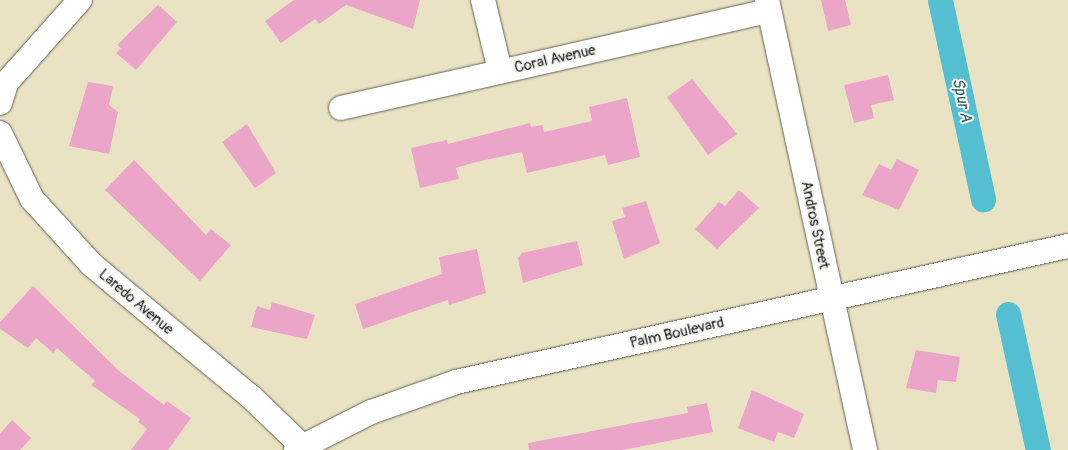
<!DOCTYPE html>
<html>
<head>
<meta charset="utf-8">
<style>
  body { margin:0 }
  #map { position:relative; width:1068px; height:450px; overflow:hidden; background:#eae3c3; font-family:Pangolin,sans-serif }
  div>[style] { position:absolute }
  .canal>* { height:25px; margin:-12.5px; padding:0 12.5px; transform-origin:12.5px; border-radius:12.5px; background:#55bfd2 }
  .building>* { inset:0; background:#eaa5c9 }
  .roads { filter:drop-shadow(0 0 1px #646256) drop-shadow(0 0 1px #646256) }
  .minor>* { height:24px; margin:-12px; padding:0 12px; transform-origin:12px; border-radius:12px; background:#fff }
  span { translate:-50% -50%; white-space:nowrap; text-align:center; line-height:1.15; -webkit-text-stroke:4px #f6f6f2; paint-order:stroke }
  .street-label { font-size:15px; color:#1c1c1c }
  .water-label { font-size:16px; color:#335d65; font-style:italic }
</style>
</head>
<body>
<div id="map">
  <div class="canal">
    <i style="left:940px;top:0;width:204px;rotate:77.8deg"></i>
    <i style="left:1008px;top:314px;width:139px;rotate:77.6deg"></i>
  </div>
  <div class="building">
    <i style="clip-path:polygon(294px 0,420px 0,413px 29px,346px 5px,319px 24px,315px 19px,281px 43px,265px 21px)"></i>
    <i style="clip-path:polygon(821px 0,845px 0,851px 25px,828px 31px)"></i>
    <i style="clip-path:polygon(158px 5px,177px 22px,136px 70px,116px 53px,121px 48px,117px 45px)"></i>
    <i style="clip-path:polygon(888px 75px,894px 100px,871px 105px,874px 118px,854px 123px,844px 85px)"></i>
    <i style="clip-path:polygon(692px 79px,737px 134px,708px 155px,667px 97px)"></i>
    <i style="clip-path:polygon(88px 82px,113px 86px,109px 105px,118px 112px,109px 154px,69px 146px)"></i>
    <i style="clip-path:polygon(627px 98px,640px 157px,608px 165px,605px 155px,527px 173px,522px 152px,472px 163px,456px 168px,459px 179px,420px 188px,411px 148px,447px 140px,448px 144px,530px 123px,531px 127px,542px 125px,544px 132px,592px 121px,589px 107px)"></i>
    <i style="clip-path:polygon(247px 124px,276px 173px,255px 188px,222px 142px)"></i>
    <i style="clip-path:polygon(897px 159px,919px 170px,899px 210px,862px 195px,879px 164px,891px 170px)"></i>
    <i style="clip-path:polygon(134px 160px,206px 235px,211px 229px,231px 245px,200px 281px,105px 190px)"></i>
    <i style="clip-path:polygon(739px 190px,759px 208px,717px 249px,695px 229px,719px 202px,725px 206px)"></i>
    <i style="clip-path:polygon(646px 201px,660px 243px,624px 259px,612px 221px,625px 217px,622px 208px)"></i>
    <i style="clip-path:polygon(577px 241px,583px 265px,523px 283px,518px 258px,522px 253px)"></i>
    <i style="clip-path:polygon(477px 249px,486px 293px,449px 305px,448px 300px,363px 329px,355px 304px,442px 274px,439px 257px)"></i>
    <i style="clip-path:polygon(33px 286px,118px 370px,164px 405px,167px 401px,191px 418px,168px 450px,131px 450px,147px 429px,138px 422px,140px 419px,91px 385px,95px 381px,57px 348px,53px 353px,36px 338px,28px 348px,0 329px,0 322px)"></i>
    <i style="clip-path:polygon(272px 302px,315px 315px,307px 339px,251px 327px,257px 306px,270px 310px)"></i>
    <i style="clip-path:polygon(916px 350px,960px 357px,956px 382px,938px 380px,936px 393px,906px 388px)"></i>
    <i style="clip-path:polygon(752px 390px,804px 414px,794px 438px,778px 432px,774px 442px,738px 428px)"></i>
    <i style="clip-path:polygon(707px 403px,713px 432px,623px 450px,529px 450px,528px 443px,688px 413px,687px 407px)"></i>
    <i style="clip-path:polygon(12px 420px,31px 438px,20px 450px,0 450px,0 434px)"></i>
  </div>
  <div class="roads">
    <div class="minor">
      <i style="left:483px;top:0;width:73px;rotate:76.5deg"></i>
      <i style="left:767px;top:0;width:461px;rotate:77.7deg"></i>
      <i style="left:0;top:103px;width:21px;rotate:-73deg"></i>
      <i style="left:6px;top:83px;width:111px;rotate:-48.3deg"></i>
      <i style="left:341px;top:108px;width:439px;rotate:-12.8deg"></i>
      <i style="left:0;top:133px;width:73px;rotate:64.1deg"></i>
      <i style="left:32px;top:199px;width:89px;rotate:47.7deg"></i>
      <i style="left:92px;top:265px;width:205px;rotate:39.7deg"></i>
      <i style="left:250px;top:396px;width:72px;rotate:43.9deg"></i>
      <i style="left:296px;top:450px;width:84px;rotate:-26.9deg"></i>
      <i style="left:371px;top:412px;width:90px;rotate:-19.4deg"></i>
      <i style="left:456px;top:382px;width:627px;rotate:-12.53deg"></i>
    </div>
  </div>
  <div class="street-label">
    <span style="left:555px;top:59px;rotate:-13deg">Coral Avenue</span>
    <span style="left:815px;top:225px;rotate:78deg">Andros Street</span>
    <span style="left:136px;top:302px;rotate:40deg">Laredo Avenue</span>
    <span style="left:677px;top:333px;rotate:-13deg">Palm Boulevard</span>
  </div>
  <div class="water-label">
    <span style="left:962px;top:100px;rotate:78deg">Spur A</span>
  </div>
</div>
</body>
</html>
